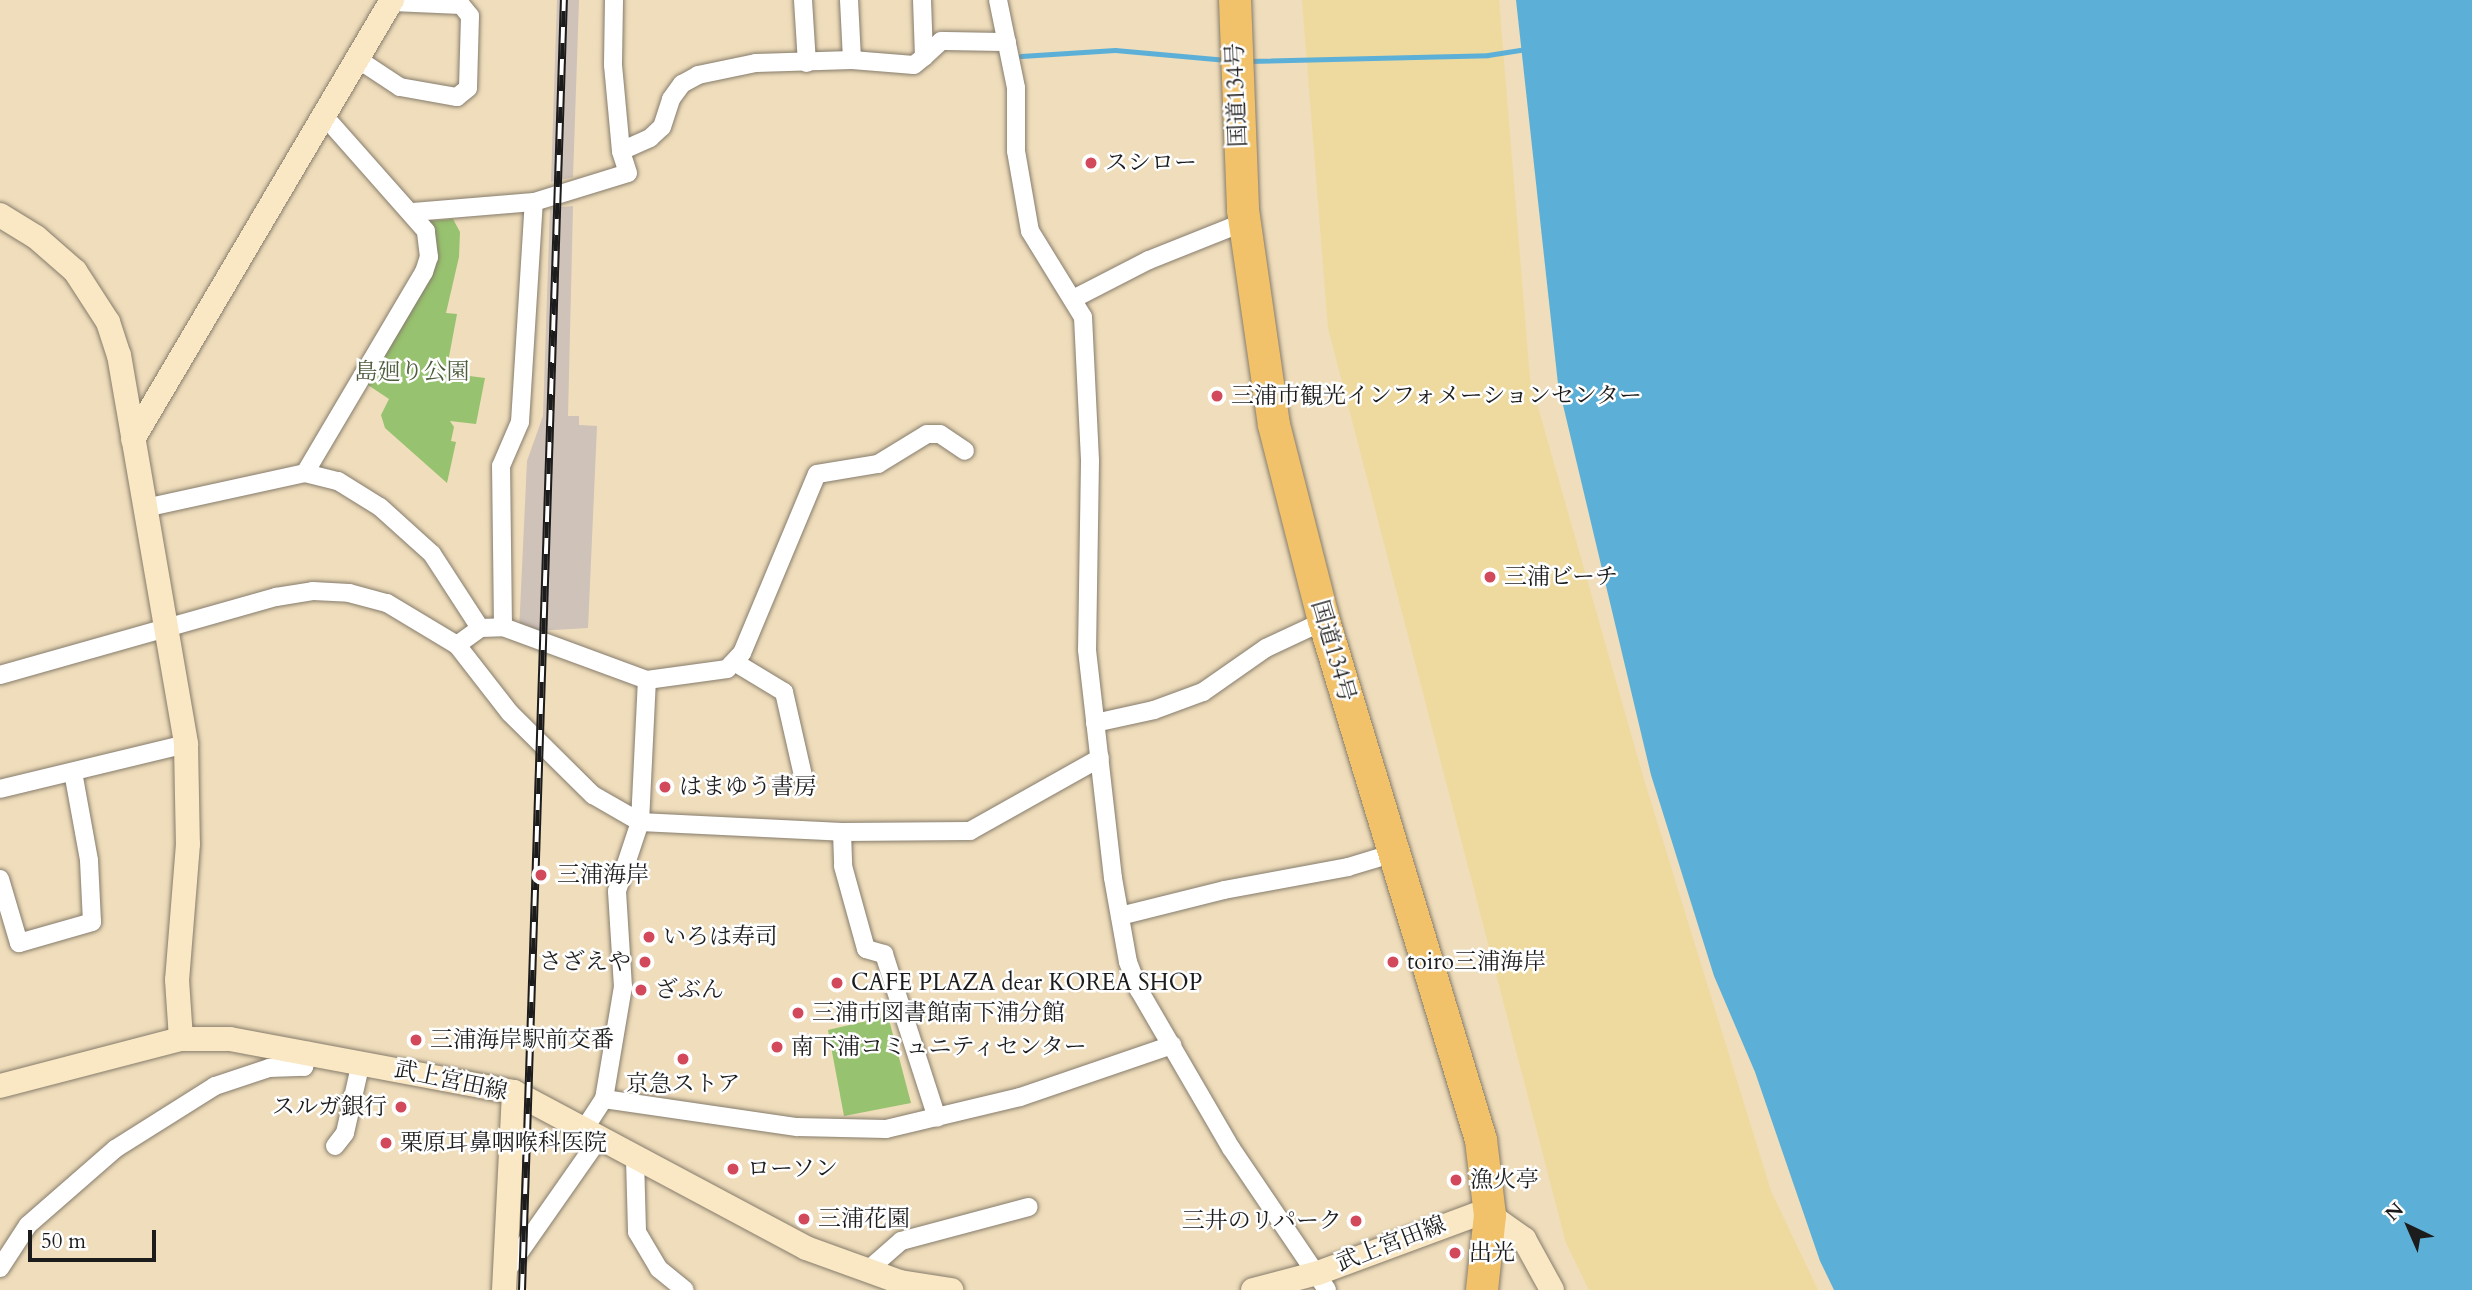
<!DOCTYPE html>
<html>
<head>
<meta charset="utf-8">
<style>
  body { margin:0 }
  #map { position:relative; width:2472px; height:1290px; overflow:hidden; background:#efddbb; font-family:Cardo,"Noto Serif JP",serif }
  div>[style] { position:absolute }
  .industrial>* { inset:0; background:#cec2b9 }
  .green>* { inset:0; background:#97c26f }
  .sand>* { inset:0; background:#eeda9e }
  .water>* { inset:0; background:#5cb0d8 }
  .stream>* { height:5px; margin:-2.5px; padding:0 2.5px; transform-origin:2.5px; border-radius:2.5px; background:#5cb0d8 }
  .roads { filter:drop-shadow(0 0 2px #867c6c) drop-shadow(0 0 2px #867c6c) }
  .street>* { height:18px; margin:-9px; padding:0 9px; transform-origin:9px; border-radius:9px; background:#fff }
  .secondary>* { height:24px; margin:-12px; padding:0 12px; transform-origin:12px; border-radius:12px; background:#fae7c3 }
  .highway>* { height:32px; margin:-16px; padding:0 16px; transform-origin:16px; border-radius:16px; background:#f2c26a }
  .rail>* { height:8px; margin-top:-4px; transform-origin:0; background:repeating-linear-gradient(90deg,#fff 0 16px,#1c1c1c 0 32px); box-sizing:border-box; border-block:2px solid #1c1c1c }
  .dots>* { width:19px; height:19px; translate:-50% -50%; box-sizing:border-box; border:4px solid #fff; border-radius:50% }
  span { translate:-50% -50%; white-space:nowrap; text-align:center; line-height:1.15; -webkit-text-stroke:5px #fff; paint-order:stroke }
  .street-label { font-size:23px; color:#1c1c1c }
  .poi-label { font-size:23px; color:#1c1c1c }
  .left { translate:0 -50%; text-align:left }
  .right { translate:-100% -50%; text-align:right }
  .park-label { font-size:23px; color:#4d5e3d }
  .north { position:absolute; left:2374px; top:1192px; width:70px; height:70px; -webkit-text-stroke:5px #fff; paint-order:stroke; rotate:316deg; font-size:19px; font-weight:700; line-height:28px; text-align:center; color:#1c1c1c }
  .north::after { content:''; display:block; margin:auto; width:24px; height:32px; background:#1c1c1c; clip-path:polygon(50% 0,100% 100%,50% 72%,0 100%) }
  .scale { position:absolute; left:28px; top:1230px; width:128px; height:32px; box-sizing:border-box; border:4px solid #1c1c1c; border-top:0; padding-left:9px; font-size:21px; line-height:24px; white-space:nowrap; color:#1c1c1c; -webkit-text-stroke:5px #fff; paint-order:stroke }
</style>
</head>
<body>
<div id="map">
  <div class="industrial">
    <i style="clip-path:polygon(557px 0,579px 0,573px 177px,551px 182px)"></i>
    <i style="clip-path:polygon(573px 206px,568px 416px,579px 416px,579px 425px,597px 426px,588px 628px,519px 632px,527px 461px,543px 416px,550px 208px)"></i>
  </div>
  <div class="green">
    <i style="clip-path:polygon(453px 219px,460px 232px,459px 257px,446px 313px,457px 314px,446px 373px,485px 378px,476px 424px,450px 421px,454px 427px,451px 441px,456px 442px,447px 483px,385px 428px,381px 415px,389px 399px,365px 383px,428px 280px,428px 221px)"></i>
    <i style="clip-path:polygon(888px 1016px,911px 1103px,844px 1116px,828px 1030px)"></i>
  </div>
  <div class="sand">
    <i style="clip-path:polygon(1302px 0,1499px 0,1530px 379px,1643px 776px,1771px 1191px,1818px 1290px,1589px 1290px,1566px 1243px,1328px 328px)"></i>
  </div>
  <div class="water">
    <i style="clip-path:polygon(1516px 0,2472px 0,2472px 1290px,1834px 1290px,1820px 1261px,1755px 1072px,1714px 976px,1651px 775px,1558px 384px)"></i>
  </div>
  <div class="stream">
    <i style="left:1021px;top:56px;width:94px;rotate:-3.7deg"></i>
    <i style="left:1115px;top:50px;width:112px;rotate:5.1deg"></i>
    <i style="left:1248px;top:61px;width:240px;rotate:-1.4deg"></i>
    <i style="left:1488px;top:55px;width:37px;rotate:-9deg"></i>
  </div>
  <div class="roads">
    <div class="street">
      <i style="left:614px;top:0;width:65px;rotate:90.9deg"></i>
      <i style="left:613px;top:65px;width:86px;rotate:84.7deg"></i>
      <i style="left:803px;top:0;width:63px;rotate:86.4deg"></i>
      <i style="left:849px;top:0;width:60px;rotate:87.1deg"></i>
      <i style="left:998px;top:0;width:90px;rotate:78.4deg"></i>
      <i style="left:1016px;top:88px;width:63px;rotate:90deg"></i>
      <i style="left:1016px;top:151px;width:81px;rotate:80.1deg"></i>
      <i style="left:1030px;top:231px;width:101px;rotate:58.4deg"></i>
      <i style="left:1083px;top:317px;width:144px;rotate:87.2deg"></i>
      <i style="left:1090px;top:461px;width:189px;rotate:90.9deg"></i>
      <i style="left:1087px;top:650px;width:229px;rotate:83.5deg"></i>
      <i style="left:1113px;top:878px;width:85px;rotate:79.9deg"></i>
      <i style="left:1128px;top:962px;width:30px;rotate:69deg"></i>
      <i style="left:1139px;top:990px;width:183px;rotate:59.8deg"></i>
      <i style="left:1231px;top:1148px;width:171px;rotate:55.9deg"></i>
      <i style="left:924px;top:57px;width:23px;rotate:-43deg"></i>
      <i style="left:941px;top:41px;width:66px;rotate:0.9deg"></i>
      <i style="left:359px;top:60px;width:49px;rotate:33.4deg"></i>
      <i style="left:400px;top:87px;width:58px;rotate:10deg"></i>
      <i style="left:457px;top:97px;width:14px;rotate:-39deg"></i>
      <i style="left:468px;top:88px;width:72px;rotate:-88.4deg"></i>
      <i style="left:470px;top:16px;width:14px;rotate:-129deg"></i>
      <i style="left:461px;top:5px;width:69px;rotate:-177.5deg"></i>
      <i style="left:413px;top:212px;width:121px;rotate:-4.7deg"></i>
      <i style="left:534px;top:202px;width:98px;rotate:-17.1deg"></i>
      <i style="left:628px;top:173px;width:23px;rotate:-108deg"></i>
      <i style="left:621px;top:151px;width:32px;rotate:-24deg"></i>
      <i style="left:650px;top:138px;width:16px;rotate:-43deg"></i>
      <i style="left:662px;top:127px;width:29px;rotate:-72deg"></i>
      <i style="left:671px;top:99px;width:19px;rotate:-54deg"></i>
      <i style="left:682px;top:84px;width:18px;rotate:-29deg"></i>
      <i style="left:698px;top:75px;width:59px;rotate:-11.7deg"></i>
      <i style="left:756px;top:63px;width:96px;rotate:-1.8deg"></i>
      <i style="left:852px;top:60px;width:62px;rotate:4.6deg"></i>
      <i style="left:914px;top:65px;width:13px;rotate:-39deg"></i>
      <i style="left:924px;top:57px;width:57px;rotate:-92deg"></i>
      <i style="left:1075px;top:298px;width:83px;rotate:-27.2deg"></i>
      <i style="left:1149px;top:260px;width:102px;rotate:-21.8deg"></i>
      <i style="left:305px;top:473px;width:34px;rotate:14deg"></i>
      <i style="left:338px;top:481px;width:49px;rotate:31.8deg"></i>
      <i style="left:380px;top:507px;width:70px;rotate:42.1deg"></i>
      <i style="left:432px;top:554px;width:88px;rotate:57deg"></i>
      <i style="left:145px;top:508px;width:164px;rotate:-12.3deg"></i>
      <i style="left:305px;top:473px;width:234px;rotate:-59.4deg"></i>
      <i style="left:424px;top:272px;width:16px;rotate:-72deg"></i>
      <i style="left:429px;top:257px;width:26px;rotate:-97deg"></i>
      <i style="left:426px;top:231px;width:151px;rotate:-131.5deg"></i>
      <i style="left:503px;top:627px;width:153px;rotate:20.2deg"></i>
      <i style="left:647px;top:680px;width:81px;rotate:-7.8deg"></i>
      <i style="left:727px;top:669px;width:22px;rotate:-47deg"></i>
      <i style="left:742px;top:653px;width:194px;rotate:-67.3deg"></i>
      <i style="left:817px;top:474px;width:62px;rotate:-9.3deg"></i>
      <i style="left:878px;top:464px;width:57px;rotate:-31.5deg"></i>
      <i style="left:927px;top:434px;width:13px"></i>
      <i style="left:940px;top:434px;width:30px;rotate:34deg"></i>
      <i style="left:457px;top:645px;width:29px;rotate:-36deg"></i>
      <i style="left:480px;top:628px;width:23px;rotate:-2deg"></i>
      <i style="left:503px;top:627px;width:161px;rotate:-90.7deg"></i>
      <i style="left:501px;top:466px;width:48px;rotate:-66.6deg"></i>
      <i style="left:520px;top:422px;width:220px;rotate:-86.4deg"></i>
      <i style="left:736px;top:663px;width:56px;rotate:31.1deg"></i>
      <i style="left:784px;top:692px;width:90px;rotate:77.2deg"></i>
      <i style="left:0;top:675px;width:287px;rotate:-15.8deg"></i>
      <i style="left:276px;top:597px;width:37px;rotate:-9deg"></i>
      <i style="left:313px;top:591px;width:36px;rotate:3deg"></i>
      <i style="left:349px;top:593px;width:39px;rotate:15deg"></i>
      <i style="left:387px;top:603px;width:82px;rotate:31deg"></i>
      <i style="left:457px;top:645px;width:86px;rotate:52.1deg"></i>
      <i style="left:510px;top:713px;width:117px;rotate:44.7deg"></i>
      <i style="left:593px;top:795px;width:54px;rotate:29.9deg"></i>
      <i style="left:640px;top:822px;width:202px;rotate:2.8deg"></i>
      <i style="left:842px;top:832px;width:128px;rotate:-0.4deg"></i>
      <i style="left:970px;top:831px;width:149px;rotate:-29.3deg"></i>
      <i style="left:1095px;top:723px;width:60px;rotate:-12.4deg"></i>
      <i style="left:1154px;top:710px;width:52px;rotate:-20.2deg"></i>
      <i style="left:1203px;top:692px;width:77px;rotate:-34.9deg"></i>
      <i style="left:1266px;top:648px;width:64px;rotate:-25deg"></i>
      <i style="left:0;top:789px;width:191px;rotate:-13.6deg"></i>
      <i style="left:842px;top:832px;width:34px;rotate:88deg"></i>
      <i style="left:843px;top:866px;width:86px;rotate:74.5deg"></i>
      <i style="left:866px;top:949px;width:19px;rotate:16deg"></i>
      <i style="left:884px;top:954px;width:172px;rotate:72.1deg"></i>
      <i style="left:0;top:879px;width:67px;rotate:73.5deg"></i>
      <i style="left:19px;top:943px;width:76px;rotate:-16deg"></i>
      <i style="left:92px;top:922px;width:62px;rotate:-92.8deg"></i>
      <i style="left:89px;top:860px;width:89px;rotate:-100.3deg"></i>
      <i style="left:1120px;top:916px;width:107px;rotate:-14deg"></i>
      <i style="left:1224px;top:890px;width:126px;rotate:-10.5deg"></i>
      <i style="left:1348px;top:867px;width:48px;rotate:-16.9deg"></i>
      <i style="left:604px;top:1099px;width:195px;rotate:8.3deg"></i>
      <i style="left:797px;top:1127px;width:89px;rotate:1.3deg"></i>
      <i style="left:886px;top:1129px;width:138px;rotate:-13.4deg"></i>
      <i style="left:1020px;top:1097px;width:161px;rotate:-18.9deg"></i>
      <i style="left:583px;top:1131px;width:38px;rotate:-57deg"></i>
      <i style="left:604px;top:1099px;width:114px;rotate:-80.4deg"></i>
      <i style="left:623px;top:987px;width:96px;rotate:-93.6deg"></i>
      <i style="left:617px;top:891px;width:73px;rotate:-71.6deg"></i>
      <i style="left:640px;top:822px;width:142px;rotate:-87.2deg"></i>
      <i style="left:335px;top:1146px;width:16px;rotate:-52deg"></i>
      <i style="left:345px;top:1133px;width:73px;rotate:-77.3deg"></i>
      <i style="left:635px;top:1159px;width:73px;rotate:88.4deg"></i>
      <i style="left:637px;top:1232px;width:43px;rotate:59.3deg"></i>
      <i style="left:659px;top:1269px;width:33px;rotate:39deg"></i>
      <i style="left:0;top:1268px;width:51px;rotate:-56.9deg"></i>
      <i style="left:28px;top:1225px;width:116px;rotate:-41.1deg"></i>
      <i style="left:115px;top:1149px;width:118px;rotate:-32.2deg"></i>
      <i style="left:215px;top:1086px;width:57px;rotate:-18.4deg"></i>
      <i style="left:269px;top:1068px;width:35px;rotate:-2deg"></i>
      <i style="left:304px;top:1067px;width:17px;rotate:-73deg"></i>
      <i style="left:868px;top:1270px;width:44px;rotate:-41.3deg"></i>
      <i style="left:901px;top:1241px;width:132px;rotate:-14.9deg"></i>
      <i style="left:505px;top:1273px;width:162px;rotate:-55deg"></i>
    </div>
    <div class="secondary">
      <i style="left:0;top:215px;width:42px;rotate:31.4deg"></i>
      <i style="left:36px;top:237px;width:52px;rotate:41.1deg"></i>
      <i style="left:75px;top:271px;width:61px;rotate:57.1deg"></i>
      <i style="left:108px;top:322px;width:35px;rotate:72deg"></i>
      <i style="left:119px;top:355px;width:395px;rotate:80.2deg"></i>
      <i style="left:186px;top:744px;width:100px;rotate:88.9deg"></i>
      <i style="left:188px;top:844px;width:136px;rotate:94.6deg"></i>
      <i style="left:177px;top:980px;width:59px;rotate:86.1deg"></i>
      <i style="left:133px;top:439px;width:510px;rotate:-59.46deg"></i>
      <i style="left:0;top:1086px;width:187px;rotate:-14.6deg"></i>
      <i style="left:181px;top:1039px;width:49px"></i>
      <i style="left:230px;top:1039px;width:289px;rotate:10.6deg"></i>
      <i style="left:514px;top:1092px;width:331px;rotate:28.1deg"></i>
      <i style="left:806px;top:1248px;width:100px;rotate:19.9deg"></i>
      <i style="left:900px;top:1282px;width:52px;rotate:8.9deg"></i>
      <i style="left:504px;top:1290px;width:198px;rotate:-87.1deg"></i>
      <i style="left:1253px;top:1290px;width:67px;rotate:-14.7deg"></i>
      <i style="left:1318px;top:1273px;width:167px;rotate:-20.3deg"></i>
      <i style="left:1475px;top:1215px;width:15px"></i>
      <i style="left:1490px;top:1215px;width:42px;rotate:35.2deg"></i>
      <i style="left:1524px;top:1239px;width:58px;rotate:61.2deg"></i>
    </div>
    <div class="highway">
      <i style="left:1235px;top:0;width:210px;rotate:87.8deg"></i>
      <i style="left:1243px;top:210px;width:217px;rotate:81.8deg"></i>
      <i style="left:1274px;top:425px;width:202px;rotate:75.7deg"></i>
      <i style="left:1324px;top:621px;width:542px;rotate:73.17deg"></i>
      <i style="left:1481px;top:1140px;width:76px;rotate:83.2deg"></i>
      <i style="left:1490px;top:1215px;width:75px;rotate:96.1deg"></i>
    </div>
  </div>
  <div class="rail">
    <i style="left:522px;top:1290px;width:1291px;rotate:-88.14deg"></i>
  </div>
  <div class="dots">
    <i style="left:1091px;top:163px;background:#d1495b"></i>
    <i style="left:1217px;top:396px;background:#d1495b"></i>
    <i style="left:1490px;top:577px;background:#d1495b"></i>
    <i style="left:665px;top:787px;background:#d1495b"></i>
    <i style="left:541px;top:875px;background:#d1495b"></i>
    <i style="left:649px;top:937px;background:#d1495b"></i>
    <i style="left:645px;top:962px;background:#d1495b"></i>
    <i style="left:1393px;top:962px;background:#d1495b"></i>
    <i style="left:837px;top:983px;background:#d1495b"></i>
    <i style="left:641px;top:990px;background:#d1495b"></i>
    <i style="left:798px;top:1013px;background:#d1495b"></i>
    <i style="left:416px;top:1040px;background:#d1495b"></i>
    <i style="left:777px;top:1047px;background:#d1495b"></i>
    <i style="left:683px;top:1059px;background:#d1495b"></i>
    <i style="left:401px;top:1107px;background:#d1495b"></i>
    <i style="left:386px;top:1143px;background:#d1495b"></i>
    <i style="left:733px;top:1169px;background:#d1495b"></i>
    <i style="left:1456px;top:1180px;background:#d1495b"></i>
    <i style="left:804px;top:1219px;background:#d1495b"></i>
    <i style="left:1356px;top:1221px;background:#d1495b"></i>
    <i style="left:1455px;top:1253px;background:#d1495b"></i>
  </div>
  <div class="street-label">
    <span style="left:1237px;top:95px;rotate:-92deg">国道134号</span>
    <span style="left:1333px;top:651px;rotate:74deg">国道134号</span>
    <span style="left:451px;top:1081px;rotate:12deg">武上宮田線</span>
    <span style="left:1391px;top:1244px;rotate:-21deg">武上宮田線</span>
  </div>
  <div class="poi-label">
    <span class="left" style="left:1105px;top:163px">スシロー</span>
    <span class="left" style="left:1231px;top:396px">三浦市観光インフォメーションセンター</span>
    <span class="left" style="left:1504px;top:577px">三浦ビーチ</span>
    <span class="left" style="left:679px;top:787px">はまゆう書房</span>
    <span class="left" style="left:557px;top:875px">三浦海岸</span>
    <span class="left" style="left:663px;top:937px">いろは寿司</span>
    <span class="right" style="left:631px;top:962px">さざえや</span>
    <span class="left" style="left:1407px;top:962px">toiro三浦海岸</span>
    <span class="left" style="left:851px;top:983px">CAFE PLAZA dear KOREA SHOP</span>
    <span class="left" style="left:655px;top:990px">ざぶん</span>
    <span class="left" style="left:812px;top:1013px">三浦市図書館南下浦分館</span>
    <span class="left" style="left:430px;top:1040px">三浦海岸駅前交番</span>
    <span class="left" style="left:791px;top:1047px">南下浦コミュニティセンター</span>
    <span style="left:683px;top:1084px">京急ストア</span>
    <span class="right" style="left:387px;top:1107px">スルガ銀行</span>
    <span class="left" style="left:400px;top:1143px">栗原耳鼻咽喉科医院</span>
    <span class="left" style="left:747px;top:1169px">ローソン</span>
    <span class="left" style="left:1470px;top:1180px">漁火亭</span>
    <span class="left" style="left:818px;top:1219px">三浦花園</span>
    <span class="right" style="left:1342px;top:1221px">三井のリパーク</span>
    <span class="left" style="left:1469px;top:1253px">出光</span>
  </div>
  <div class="park-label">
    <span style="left:412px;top:372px">島廻り公園</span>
  </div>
  <div class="north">N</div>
  <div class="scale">50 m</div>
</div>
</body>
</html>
